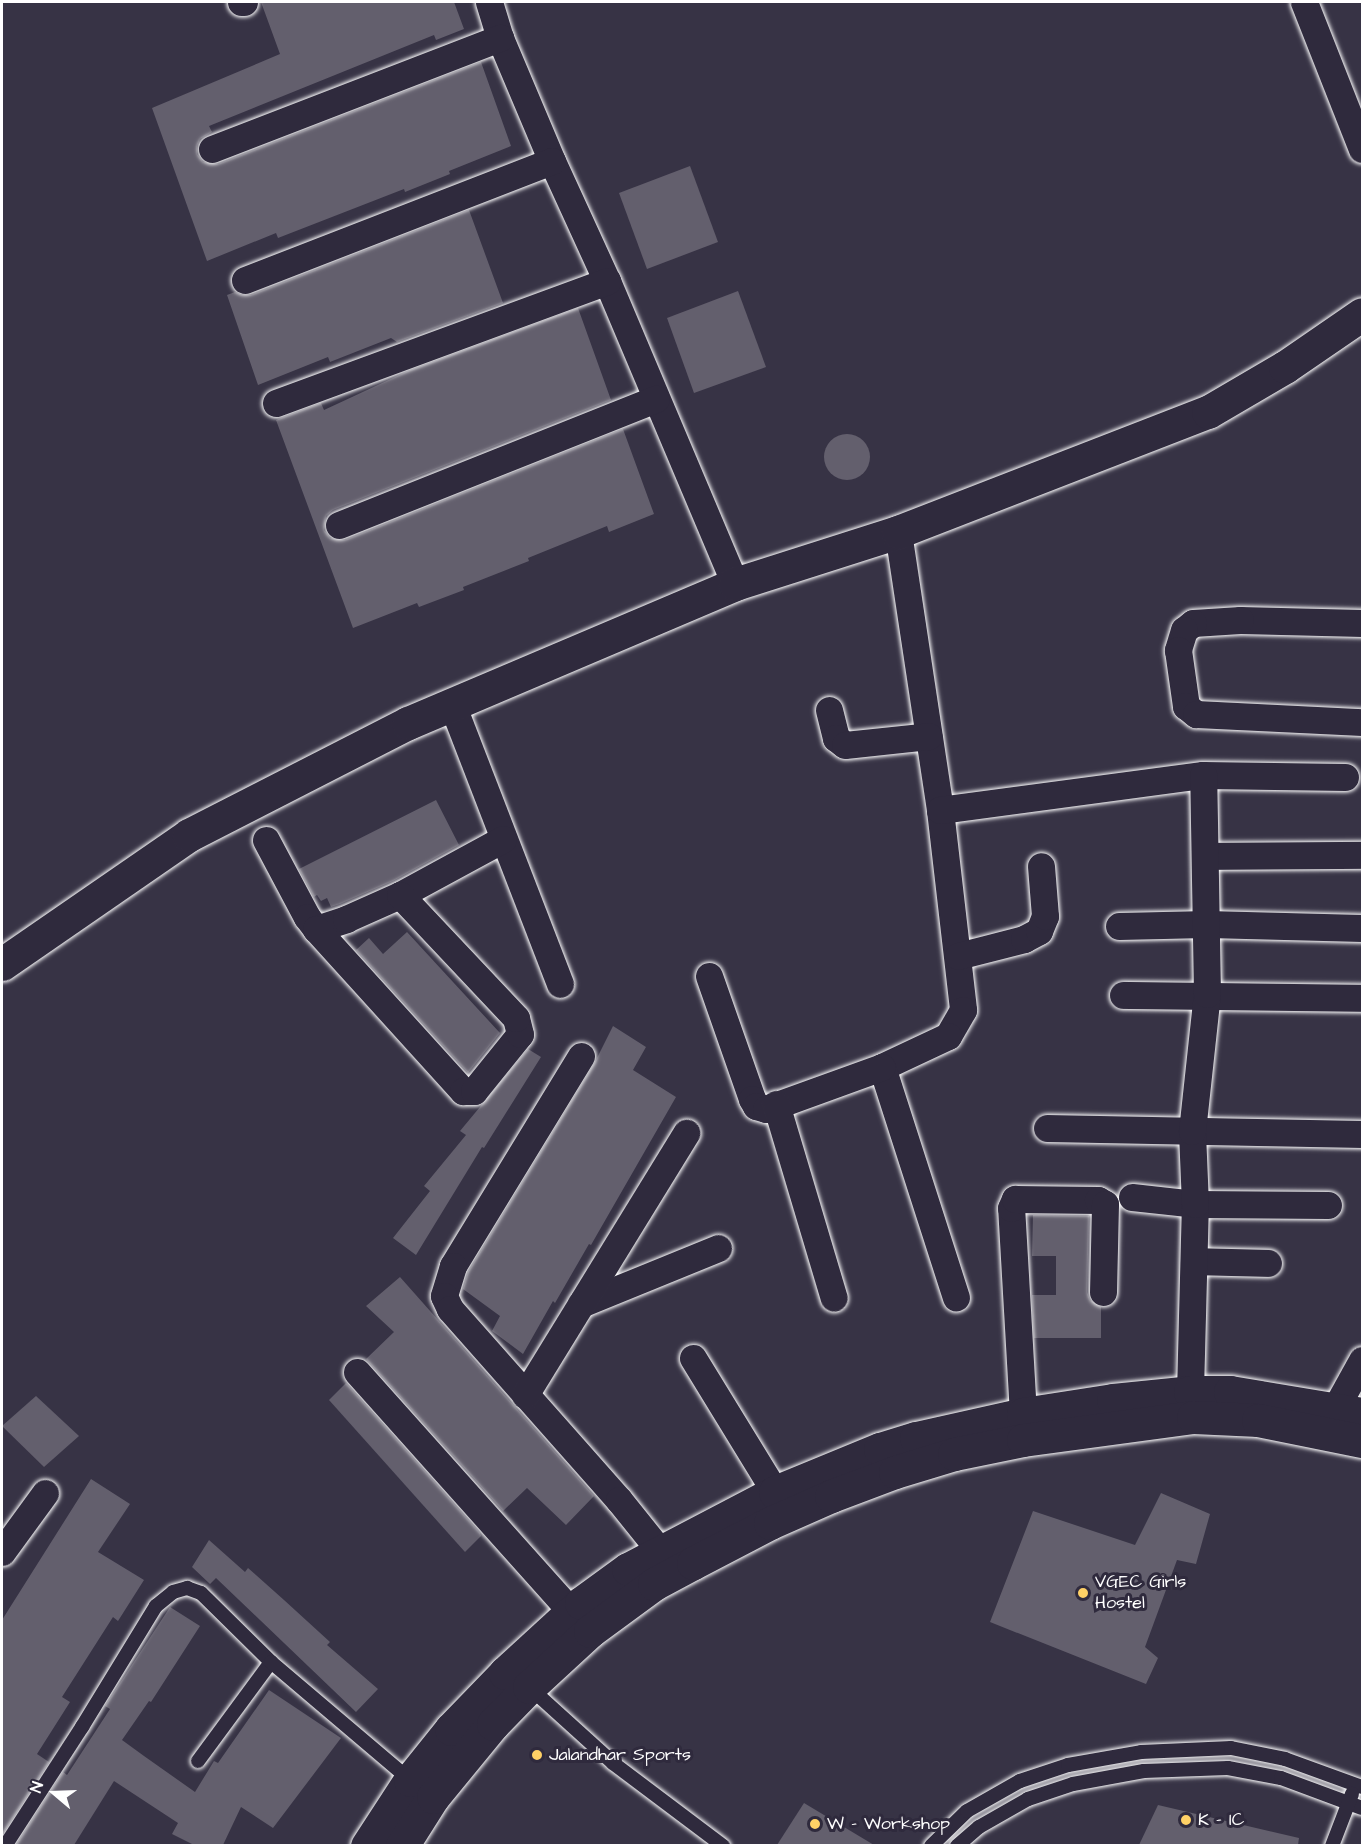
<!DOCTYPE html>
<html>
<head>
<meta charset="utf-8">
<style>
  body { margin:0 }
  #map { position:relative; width:1364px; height:1847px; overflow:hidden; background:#373345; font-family:"Architects Daughter",sans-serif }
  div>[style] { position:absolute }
  .building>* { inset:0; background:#635f6d }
  .round { border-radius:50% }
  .roads { filter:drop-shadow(0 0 2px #fff) drop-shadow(0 0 2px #fff) }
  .lane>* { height:14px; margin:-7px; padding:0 7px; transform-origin:7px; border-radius:7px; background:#2f2a3d }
  .street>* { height:27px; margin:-13.5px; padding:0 13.5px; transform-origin:13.5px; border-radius:13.5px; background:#2f2a3d }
  .secondary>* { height:33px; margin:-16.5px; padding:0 16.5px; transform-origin:16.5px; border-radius:16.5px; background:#2f2a3d }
  .dots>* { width:16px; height:16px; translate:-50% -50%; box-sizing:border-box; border:3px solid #2f2a3d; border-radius:50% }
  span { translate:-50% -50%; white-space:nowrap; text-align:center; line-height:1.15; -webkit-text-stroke:6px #2f2a3d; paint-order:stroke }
  .poi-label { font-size:18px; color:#fff }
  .left { translate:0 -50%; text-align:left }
  .frame { position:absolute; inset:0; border:3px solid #fff; pointer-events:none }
  .north { position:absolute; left:24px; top:1763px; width:60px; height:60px; -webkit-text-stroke:4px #2f2a3d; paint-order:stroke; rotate:289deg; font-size:16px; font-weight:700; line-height:24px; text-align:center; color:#fff }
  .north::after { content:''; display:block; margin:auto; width:21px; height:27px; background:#fff; clip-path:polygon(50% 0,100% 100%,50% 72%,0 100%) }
</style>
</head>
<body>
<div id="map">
  <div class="building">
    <i style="clip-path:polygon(261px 2px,454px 2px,464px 29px,436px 40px,434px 35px,209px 126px,212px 132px,200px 139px,197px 146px,197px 154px,203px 162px,218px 164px,481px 62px,511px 146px,449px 171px,450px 174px,405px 192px,404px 189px,278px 238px,276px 233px,207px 261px,152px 108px,280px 54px)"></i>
    <i style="clip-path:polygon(690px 166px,718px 242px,647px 269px,619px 193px)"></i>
    <i style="clip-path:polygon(469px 210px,503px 303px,397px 342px,391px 338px,330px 362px,328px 357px,258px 385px,227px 295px,235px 292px,242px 295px,251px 295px)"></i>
    <i style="clip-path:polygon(738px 291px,766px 367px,694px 393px,667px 318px)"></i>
    <i style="clip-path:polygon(578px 308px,611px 400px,333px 510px,326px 516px,324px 530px,330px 538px,345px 540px,623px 429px,654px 514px,609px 532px,607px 526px,528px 558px,529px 561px,463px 587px,464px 590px,419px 607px,417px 603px,353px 628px,276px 420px,321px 403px,324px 410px,408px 371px)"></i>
    <i class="round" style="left:824px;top:434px;width:46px;height:46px"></i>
    <i style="clip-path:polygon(436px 800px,459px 845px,393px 881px,340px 904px,331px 907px,327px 898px,321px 901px,317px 895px,314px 897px,299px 869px)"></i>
    <i style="clip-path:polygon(407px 932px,500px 1033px,468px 1073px,356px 950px,369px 938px,383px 954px)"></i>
    <i style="clip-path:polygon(613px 1026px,646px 1047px,633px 1070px,676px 1097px,591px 1245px,589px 1244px,555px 1303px,553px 1301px,523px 1354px,492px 1331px,500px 1316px,463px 1289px,468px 1272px,594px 1064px)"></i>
    <i style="clip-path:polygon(528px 1049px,541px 1057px,484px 1148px,482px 1147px,416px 1255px,393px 1238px,430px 1191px,424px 1186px,466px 1135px,460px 1131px)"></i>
    <i style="clip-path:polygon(1033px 1215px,1089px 1216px,1087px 1292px,1090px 1300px,1101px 1307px,1101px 1338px,1034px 1338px,1032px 1295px,1056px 1295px,1056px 1256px,1032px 1256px)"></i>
    <i style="clip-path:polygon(400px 1277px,594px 1496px,566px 1525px,527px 1488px,503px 1511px,366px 1359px,394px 1332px,366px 1306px)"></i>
    <i style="clip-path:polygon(346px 1383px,480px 1533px,481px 1536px,465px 1552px,329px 1400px)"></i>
    <i style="clip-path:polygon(36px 1396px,79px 1436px,44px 1467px,2px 1426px)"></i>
    <i style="clip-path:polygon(91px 1479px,130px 1504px,98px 1552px,144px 1580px,118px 1621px,113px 1617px,62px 1697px,70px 1702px,37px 1754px,49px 1762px,2px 1835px,2px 1620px)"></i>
    <i style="clip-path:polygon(1161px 1493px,1210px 1514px,1196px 1564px,1177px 1560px,1145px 1647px,1158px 1658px,1146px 1684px,990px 1622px,1033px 1511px,1135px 1545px)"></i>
    <i style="clip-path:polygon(209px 1540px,245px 1572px,248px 1568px,284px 1600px,330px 1642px,327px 1645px,378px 1689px,356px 1712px,216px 1578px,210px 1584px,192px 1567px)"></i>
    <i style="clip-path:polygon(170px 1607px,200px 1626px,151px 1702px,149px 1701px,122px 1740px,144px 1756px,195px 1792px,214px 1761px,218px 1763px,269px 1690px,341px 1738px,273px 1828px,241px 1807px,223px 1845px,194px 1845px,172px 1834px,178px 1823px,114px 1781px,74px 1845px,16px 1845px,63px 1772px,67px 1775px,110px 1709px,105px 1706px)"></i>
    <i style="clip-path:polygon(804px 1803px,874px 1845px,777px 1845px)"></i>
    <i style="clip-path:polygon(1158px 1805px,1299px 1838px,1298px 1845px,1139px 1845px)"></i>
  </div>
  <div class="roads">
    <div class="lane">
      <i style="left:529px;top:1687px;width:113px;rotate:42.1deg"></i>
      <i style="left:613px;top:1763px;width:138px;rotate:37deg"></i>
      <i style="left:198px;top:1761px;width:123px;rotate:-53.6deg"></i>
      <i style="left:5px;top:1846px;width:142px;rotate:-57.1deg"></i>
      <i style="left:82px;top:1727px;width:142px;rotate:-58.6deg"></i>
      <i style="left:156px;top:1606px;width:22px;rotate:-39deg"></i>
      <i style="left:173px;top:1592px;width:15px;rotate:-16deg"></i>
      <i style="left:187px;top:1588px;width:15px;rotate:20deg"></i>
      <i style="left:201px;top:1593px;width:98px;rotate:44.6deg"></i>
      <i style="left:271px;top:1662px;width:182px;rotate:40.3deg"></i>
      <i style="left:931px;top:1846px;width:50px;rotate:-44.2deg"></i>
      <i style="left:967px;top:1811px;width:61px;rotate:-29.5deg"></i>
      <i style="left:1020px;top:1781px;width:51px;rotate:-18.4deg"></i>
      <i style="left:1068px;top:1765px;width:74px;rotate:-10.1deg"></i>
      <i style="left:1141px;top:1752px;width:90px;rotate:-2.5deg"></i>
      <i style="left:1231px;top:1748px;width:55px;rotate:11.5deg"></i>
      <i style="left:1285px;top:1759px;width:82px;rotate:20deg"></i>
      <i style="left:957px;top:1846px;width:29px;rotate:-41deg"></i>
      <i style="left:979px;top:1827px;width:56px;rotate:-29.7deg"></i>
      <i style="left:1028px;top:1799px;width:47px;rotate:-18.4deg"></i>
      <i style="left:1073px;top:1784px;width:72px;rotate:-10.4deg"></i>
      <i style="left:1144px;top:1771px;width:84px;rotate:-2deg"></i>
      <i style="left:1228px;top:1768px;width:54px;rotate:10.7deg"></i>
      <i style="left:1281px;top:1778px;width:86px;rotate:20.3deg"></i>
      <i style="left:1332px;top:1846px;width:56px;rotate:-69deg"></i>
    </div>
    <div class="street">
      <i style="left:241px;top:2px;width:3px"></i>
      <i style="left:489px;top:2px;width:38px;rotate:73deg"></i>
      <i style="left:500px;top:38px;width:134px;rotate:67.1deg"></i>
      <i style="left:552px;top:161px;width:132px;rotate:65.4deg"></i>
      <i style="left:607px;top:281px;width:329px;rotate:67.1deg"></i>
      <i style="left:1304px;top:2px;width:158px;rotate:68.5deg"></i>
      <i style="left:212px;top:149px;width:309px;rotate:-21.1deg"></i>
      <i style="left:245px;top:280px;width:329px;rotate:-21.2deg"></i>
      <i style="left:276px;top:403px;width:353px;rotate:-20.2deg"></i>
      <i style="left:339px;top:525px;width:341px;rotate:-21.7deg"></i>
      <i style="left:898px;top:532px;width:281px;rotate:81.4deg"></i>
      <i style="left:940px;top:810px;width:201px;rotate:83.4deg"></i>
      <i style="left:963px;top:1010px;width:30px;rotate:120deg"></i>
      <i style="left:948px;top:1036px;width:73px;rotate:154.8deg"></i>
      <i style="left:882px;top:1067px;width:242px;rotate:72.2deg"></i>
      <i style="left:1362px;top:623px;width:122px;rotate:-178.6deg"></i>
      <i style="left:1240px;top:620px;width:47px;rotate:176.3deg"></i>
      <i style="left:1193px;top:623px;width:11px;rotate:142deg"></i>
      <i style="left:1184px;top:630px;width:21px;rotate:107deg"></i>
      <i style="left:1178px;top:650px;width:57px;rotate:81.9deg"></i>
      <i style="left:1186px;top:706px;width:13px;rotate:39deg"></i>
      <i style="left:1196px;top:714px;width:166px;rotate:2.8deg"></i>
      <i style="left:452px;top:704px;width:300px;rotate:68.9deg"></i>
      <i style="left:829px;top:710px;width:29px;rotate:76deg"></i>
      <i style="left:836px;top:738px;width:11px;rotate:38deg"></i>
      <i style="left:845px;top:745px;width:84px;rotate:-6.1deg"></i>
      <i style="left:940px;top:810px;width:265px;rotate:-7.6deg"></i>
      <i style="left:1203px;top:775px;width:142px;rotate:0.8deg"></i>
      <i style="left:266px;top:840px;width:87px;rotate:62deg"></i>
      <i style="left:307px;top:917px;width:15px;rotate:53deg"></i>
      <i style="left:316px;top:929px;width:32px;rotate:-18deg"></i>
      <i style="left:346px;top:919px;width:59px;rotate:-24deg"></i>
      <i style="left:400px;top:895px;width:117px;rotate:-28.5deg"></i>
      <i style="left:1207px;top:856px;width:155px;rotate:-0.4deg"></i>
      <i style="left:1119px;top:926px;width:88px;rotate:-1.3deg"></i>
      <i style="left:1207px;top:924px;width:155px;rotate:1.5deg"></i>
      <i style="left:316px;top:929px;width:219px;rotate:47.8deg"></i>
      <i style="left:463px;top:1091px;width:11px"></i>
      <i style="left:474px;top:1091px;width:73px;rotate:-51.1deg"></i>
      <i style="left:520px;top:1034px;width:16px;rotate:-104deg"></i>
      <i style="left:516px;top:1018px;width:169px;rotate:-133.3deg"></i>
      <i style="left:958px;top:956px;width:68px;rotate:-14.4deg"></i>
      <i style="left:1024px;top:939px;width:17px;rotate:-28deg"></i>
      <i style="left:1039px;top:931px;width:16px;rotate:-68deg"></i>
      <i style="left:1045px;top:916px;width:50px;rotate:-94.6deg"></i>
      <i style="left:709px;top:976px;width:130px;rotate:70.7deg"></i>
      <i style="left:752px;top:1099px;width:8px;rotate:60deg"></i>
      <i style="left:756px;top:1106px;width:10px;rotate:17deg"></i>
      <i style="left:766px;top:1109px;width:123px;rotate:-19.9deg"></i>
      <i style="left:1123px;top:995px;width:239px;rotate:0.7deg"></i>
      <i style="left:581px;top:1056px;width:246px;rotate:121.4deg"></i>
      <i style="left:453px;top:1266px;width:31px;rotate:107deg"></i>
      <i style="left:444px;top:1296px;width:14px;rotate:65deg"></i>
      <i style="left:450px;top:1309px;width:255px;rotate:48.5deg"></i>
      <i style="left:619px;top:1500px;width:65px;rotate:51.2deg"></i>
      <i style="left:776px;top:1104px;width:202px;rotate:73.4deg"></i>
      <i style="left:1047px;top:1128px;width:315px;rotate:1.1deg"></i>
      <i style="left:1132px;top:1197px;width:63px;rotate:6.3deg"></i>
      <i style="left:1195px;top:1204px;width:133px;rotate:0.4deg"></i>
      <i style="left:1194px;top:1261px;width:74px;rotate:1.5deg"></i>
      <i style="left:581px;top:1304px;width:148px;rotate:-22.2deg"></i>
      <i style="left:693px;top:1358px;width:157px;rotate:58.5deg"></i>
      <i style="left:357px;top:1372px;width:321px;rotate:48.2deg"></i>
      <i style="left:1190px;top:1392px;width:188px;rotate:-88.5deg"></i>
      <i style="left:1195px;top:1204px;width:73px;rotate:-92.4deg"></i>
      <i style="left:1192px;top:1131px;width:138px;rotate:-83.8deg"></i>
      <i style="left:1207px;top:994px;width:219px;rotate:-91deg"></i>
      <i style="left:525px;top:1395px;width:308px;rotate:-58.4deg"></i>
      <i style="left:1335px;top:1409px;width:56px;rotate:-61.1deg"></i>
      <i style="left:1023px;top:1414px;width:206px;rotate:-93.3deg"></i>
      <i style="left:1011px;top:1208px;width:10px;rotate:-66deg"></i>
      <i style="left:1015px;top:1199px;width:83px;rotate:0.7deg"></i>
      <i style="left:1098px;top:1200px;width:8px;rotate:30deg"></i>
      <i style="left:1105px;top:1204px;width:88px;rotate:91.3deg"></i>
      <i style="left:2px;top:1552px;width:73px;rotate:-53.9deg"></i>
    </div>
    <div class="secondary">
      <i style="left:2px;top:964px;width:227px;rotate:-34.6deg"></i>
      <i style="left:189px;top:835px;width:246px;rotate:-27.1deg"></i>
      <i style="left:408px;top:723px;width:355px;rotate:-23deg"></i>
      <i style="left:735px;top:584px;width:171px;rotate:-17.7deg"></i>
      <i style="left:898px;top:532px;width:332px;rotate:-21.2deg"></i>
      <i style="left:1208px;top:412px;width:89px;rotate:-30.3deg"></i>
      <i style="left:1285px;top:367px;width:93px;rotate:-34.5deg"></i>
      <i style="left:367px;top:1846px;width:79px;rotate:-56.9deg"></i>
      <i style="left:410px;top:1780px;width:65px;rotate:-51.2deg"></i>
      <i style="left:451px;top:1729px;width:78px;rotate:-46deg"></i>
      <i style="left:505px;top:1673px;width:103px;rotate:-42.6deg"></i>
      <i style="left:581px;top:1603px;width:58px;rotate:-35.9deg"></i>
      <i style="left:628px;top:1569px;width:166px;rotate:-27.6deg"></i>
      <i style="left:775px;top:1492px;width:113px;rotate:-22.3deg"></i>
      <i style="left:880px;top:1449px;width:38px;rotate:-17deg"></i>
      <i style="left:916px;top:1438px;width:110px;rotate:-12.6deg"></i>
      <i style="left:1023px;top:1414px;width:91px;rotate:-8.8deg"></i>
      <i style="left:1113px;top:1400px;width:77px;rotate:-5.9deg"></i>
      <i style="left:1190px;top:1392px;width:40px"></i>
      <i style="left:1230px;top:1392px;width:134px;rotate:9.5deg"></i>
      <i style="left:402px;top:1846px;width:58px;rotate:-57.7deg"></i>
      <i style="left:433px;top:1797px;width:94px;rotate:-50.6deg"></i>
      <i style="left:493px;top:1724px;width:52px;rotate:-45.8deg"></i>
      <i style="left:529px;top:1687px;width:83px;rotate:-42.6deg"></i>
      <i style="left:590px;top:1631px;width:79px;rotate:-36.3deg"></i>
      <i style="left:654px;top:1584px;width:44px;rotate:-28.3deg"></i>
      <i style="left:693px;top:1563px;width:87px;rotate:-27.5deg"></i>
      <i style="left:770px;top:1523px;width:67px;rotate:-23.9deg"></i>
      <i style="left:831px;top:1496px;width:68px;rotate:-20.6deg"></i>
      <i style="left:895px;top:1472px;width:62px;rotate:-17deg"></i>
      <i style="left:954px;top:1454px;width:70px;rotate:-11.5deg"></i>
      <i style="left:1023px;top:1440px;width:172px;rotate:-7.7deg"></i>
      <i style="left:1193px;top:1417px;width:65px;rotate:2.6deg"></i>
      <i style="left:1258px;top:1420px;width:106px;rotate:11.4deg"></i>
    </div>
  </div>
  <div class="dots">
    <i style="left:1083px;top:1593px;background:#ffd166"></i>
    <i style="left:537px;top:1755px;background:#ffd166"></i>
    <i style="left:1186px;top:1820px;background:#ffd166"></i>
    <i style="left:815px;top:1824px;background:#ffd166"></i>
  </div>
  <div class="poi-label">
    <span class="left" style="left:1095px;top:1593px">VGEC Girls<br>Hostel</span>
    <span class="left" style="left:549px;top:1755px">Jalandhar Sports</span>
    <span class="left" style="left:1198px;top:1820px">K - IC</span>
    <span class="left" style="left:827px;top:1824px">W - Workshop</span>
  </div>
  <div class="frame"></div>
  <div class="north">N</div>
</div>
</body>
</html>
